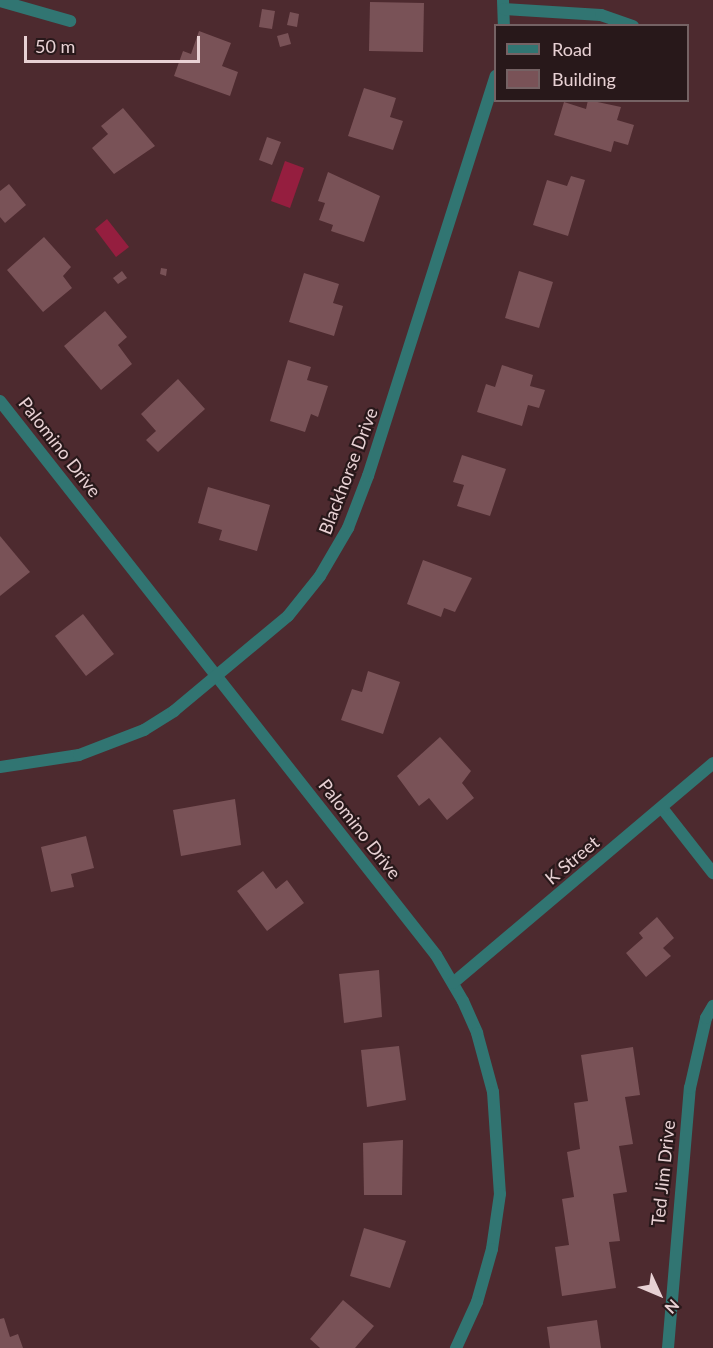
<!DOCTYPE html>
<html>
<head>
<meta charset="utf-8">
<style>
  body { margin:0 }
  #map { position:relative; width:713px; height:1348px; overflow:hidden; background:#4d2a2f; font-family:Lato,sans-serif }
  div>[style] { position:absolute }
  .water>* { inset:0; background:#951e3f }
  .building>* { inset:0; background:#795257 }
  .street>* { height:12px; margin:-6px; padding:0 6px; transform-origin:6px; border-radius:6px; background:#317572 }
  span { translate:-50% -50%; white-space:nowrap; text-align:center; line-height:1.15; -webkit-text-stroke:4.5px #28181a; paint-order:stroke }
  .street-label { font-size:18px; color:#e8d1d4 }
  .legend { position:absolute; left:494px; top:24px; width:195px; height:78px; box-sizing:border-box; background:#28181a; border:2px solid #756264; margin:0; padding:8px 10px; list-style:none; font-size:18px; color:#e8d1d4 }
  .legend li { display:flex; align-items:center; gap:12px; height:30px }
  .legend b { width:30px; border:2px solid #756264 }
  .north { position:absolute; left:629px; top:1264px; width:60px; height:60px; -webkit-text-stroke:4px #28181a; paint-order:stroke; rotate:134deg; font-size:16px; font-weight:700; line-height:24px; text-align:center; color:#e8d1d4 }
  .north::after { content:''; display:block; margin:auto; width:21px; height:27px; background:#e8d1d4; clip-path:polygon(50% 0,100% 100%,50% 72%,0 100%) }
  .scale { position:absolute; left:24px; top:36px; width:176px; height:27px; box-sizing:border-box; border:3px solid #e8d1d4; border-top:0; padding-left:8px; font-size:18px; line-height:21px; white-space:nowrap; color:#e8d1d4; -webkit-text-stroke:4px #28181a; paint-order:stroke }
</style>
</head>
<body>
<div id="map">
  <div class="water">
    <i style="clip-path:polygon(285px 161px,304px 168px,290px 208px,271px 201px)"></i>
    <i style="clip-path:polygon(107px 219px,129px 247px,116px 257px,95px 229px)"></i>
  </div>
  <div class="building">
    <i style="clip-path:polygon(370px 2px,424px 3px,423px 52px,369px 51px)"></i>
    <i style="clip-path:polygon(262px 9px,275px 11px,272px 29px,259px 27px)"></i>
    <i style="clip-path:polygon(290px 12px,299px 14px,297px 27px,287px 25px)"></i>
    <i style="clip-path:polygon(199px 31px,231px 43px,222px 66px,238px 72px,230px 96px,174px 76px,183px 51px,191px 54px)"></i>
    <i style="clip-path:polygon(288px 33px,291px 44px,280px 47px,277px 36px)"></i>
    <i style="clip-path:polygon(364px 88px,396px 98px,390px 117px,403px 121px,393px 150px,348px 136px)"></i>
    <i style="clip-path:polygon(588px 100px,621px 107px,617px 120px,634px 125px,628px 145px,614px 141px,611px 152px,554px 135px,564px 102px,586px 109px)"></i>
    <i style="clip-path:polygon(123px 108px,155px 146px,114px 174px,92px 148px,108px 134px,101px 126px)"></i>
    <i style="clip-path:polygon(267px 137px,281px 142px,272px 165px,259px 160px)"></i>
    <i style="clip-path:polygon(328px 172px,380px 196px,364px 242px,331px 231px,333px 225px,319px 220px,325px 203px,318px 201px)"></i>
    <i style="clip-path:polygon(571px 176px,585px 180px,568px 236px,533px 225px,547px 180px,567px 186px)"></i>
    <i style="clip-path:polygon(9px 184px,26px 205px,5px 223px,0 217px,0 191px)"></i>
    <i style="clip-path:polygon(44px 237px,71px 267px,63px 276px,72px 288px,43px 312px,7px 270px)"></i>
    <i style="clip-path:polygon(161px 268px,167px 269px,166px 276px,160px 274px)"></i>
    <i style="clip-path:polygon(122px 271px,127px 278px,118px 284px,113px 278px)"></i>
    <i style="clip-path:polygon(519px 271px,553px 282px,539px 328px,505px 318px)"></i>
    <i style="clip-path:polygon(304px 273px,339px 284px,333px 303px,343px 306px,334px 336px,289px 322px)"></i>
    <i style="clip-path:polygon(105px 311px,127px 337px,118px 345px,132px 364px,101px 390px,64px 346px)"></i>
    <i style="clip-path:polygon(288px 360px,311px 367px,307px 380px,328px 386px,318px 417px,311px 414px,305px 432px,270px 421px)"></i>
    <i style="clip-path:polygon(502px 365px,533px 375px,530px 386px,545px 390px,539px 408px,528px 405px,522px 426px,477px 412px,486px 384px,495px 387px)"></i>
    <i style="clip-path:polygon(178px 379px,205px 409px,158px 452px,146px 440px,156px 431px,141px 414px)"></i>
    <i style="clip-path:polygon(462px 455px,506px 469px,490px 516px,457px 506px,464px 485px,453px 482px)"></i>
    <i style="clip-path:polygon(208px 487px,270px 505px,257px 551px,219px 540px,222px 530px,198px 523px)"></i>
    <i style="clip-path:polygon(0 536px,30px 572px,0 596px)"></i>
    <i style="clip-path:polygon(423px 560px,472px 578px,455px 612px,444px 608px,441px 617px,407px 604px)"></i>
    <i style="clip-path:polygon(83px 614px,114px 654px,86px 676px,55px 636px)"></i>
    <i style="clip-path:polygon(368px 671px,400px 682px,383px 734px,341px 720px,352px 689px,362px 692px)"></i>
    <i style="clip-path:polygon(440px 737px,471px 771px,462px 783px,474px 798px,447px 820px,429px 798px,419px 806px,397px 776px)"></i>
    <i style="clip-path:polygon(235px 799px,241px 845px,181px 856px,173px 810px)"></i>
    <i style="clip-path:polygon(86px 836px,94px 868px,71px 874px,74px 887px,51px 892px,41px 847px)"></i>
    <i style="clip-path:polygon(263px 871px,276px 889px,287px 880px,304px 903px,267px 931px,237px 891px)"></i>
    <i style="clip-path:polygon(657px 917px,674px 938px,663px 948px,671px 956px,646px 977px,626px 953px,643px 938px,639px 933px)"></i>
    <i style="clip-path:polygon(379px 970px,382px 1017px,344px 1023px,339px 974px)"></i>
    <i style="clip-path:polygon(399px 1046px,406px 1100px,367px 1107px,361px 1050px)"></i>
    <i style="clip-path:polygon(633px 1047px,640px 1095px,625px 1097px,633px 1144px,619px 1146px,627px 1192px,613px 1194px,620px 1241px,609px 1242px,616px 1288px,562px 1296px,555px 1247px,569px 1245px,562px 1199px,574px 1197px,567px 1152px,580px 1149px,574px 1103px,588px 1101px,581px 1055px)"></i>
    <i style="clip-path:polygon(403px 1140px,402px 1195px,364px 1195px,363px 1143px)"></i>
    <i style="clip-path:polygon(364px 1228px,406px 1241px,390px 1288px,350px 1276px)"></i>
    <i style="clip-path:polygon(343px 1300px,374px 1326px,355px 1348px,320px 1348px,310px 1339px)"></i>
    <i style="clip-path:polygon(4px 1318px,10px 1337px,18px 1334px,23px 1348px,0 1348px,0 1319px)"></i>
    <i style="clip-path:polygon(597px 1320px,601px 1348px,550px 1348px,547px 1327px)"></i>
  </div>
  <div class="street">
    <i style="left:503px;top:0;width:26px;rotate:88deg"></i>
    <i style="left:0;top:1px;width:73px;rotate:15.9deg"></i>
    <i style="left:504px;top:9px;width:97px;rotate:3.5deg"></i>
    <i style="left:601px;top:15px;width:34px;rotate:19deg"></i>
    <i style="left:0;top:401px;width:705px;rotate:51.8deg"></i>
    <i style="left:436px;top:955px;width:53px;rotate:59.6deg"></i>
    <i style="left:463px;top:1001px;width:35px;rotate:66deg"></i>
    <i style="left:477px;top:1033px;width:61px;rotate:74.8deg"></i>
    <i style="left:493px;top:1092px;width:102px;rotate:86.1deg"></i>
    <i style="left:500px;top:1194px;width:56px;rotate:98.3deg"></i>
    <i style="left:492px;top:1249px;width:55px;rotate:105.8deg"></i>
    <i style="left:477px;top:1302px;width:51px;rotate:114.5deg"></i>
    <i style="left:0;top:767px;width:80px;rotate:-8.6deg"></i>
    <i style="left:79px;top:755px;width:70px;rotate:-21deg"></i>
    <i style="left:144px;top:730px;width:36px;rotate:-32deg"></i>
    <i style="left:174px;top:711px;width:148px;rotate:-39.8deg"></i>
    <i style="left:288px;top:616px;width:51px;rotate:-51.3deg"></i>
    <i style="left:320px;top:576px;width:56px;rotate:-59.7deg"></i>
    <i style="left:348px;top:528px;width:56px;rotate:-69deg"></i>
    <i style="left:368px;top:476px;width:420px;rotate:-72.3deg"></i>
    <i style="left:662px;top:808px;width:83px;rotate:51.9deg"></i>
    <i style="left:453px;top:983px;width:341px;rotate:-40.2deg"></i>
    <i style="left:668px;top:1348px;width:261px;rotate:-85.2deg"></i>
    <i style="left:690px;top:1088px;width:72px;rotate:-77.1deg"></i>
    <i style="left:706px;top:1018px;width:14px;rotate:-60deg"></i>
  </div>
  <div class="street-label">
    <span style="left:60px;top:447px;rotate:52deg">Palomino Drive</span>
    <span style="left:348px;top:471px;rotate:-69deg">Blackhorse Drive</span>
    <span style="left:360px;top:829px;rotate:52deg">Palomino Drive</span>
    <span style="left:572px;top:860px;rotate:-40deg">K Street</span>
    <span style="left:663px;top:1173px;rotate:-84deg">Ted Jim Drive</span>
  </div>
  <ul class="legend">
  <li><b style="height:8px;background:#317572"></b>Road</li>
  <li><b style="height:16px;background:#795257"></b>Building</li>
  </ul>
  <div class="north">N</div>
  <div class="scale">50 m</div>
</div>
</body>
</html>
